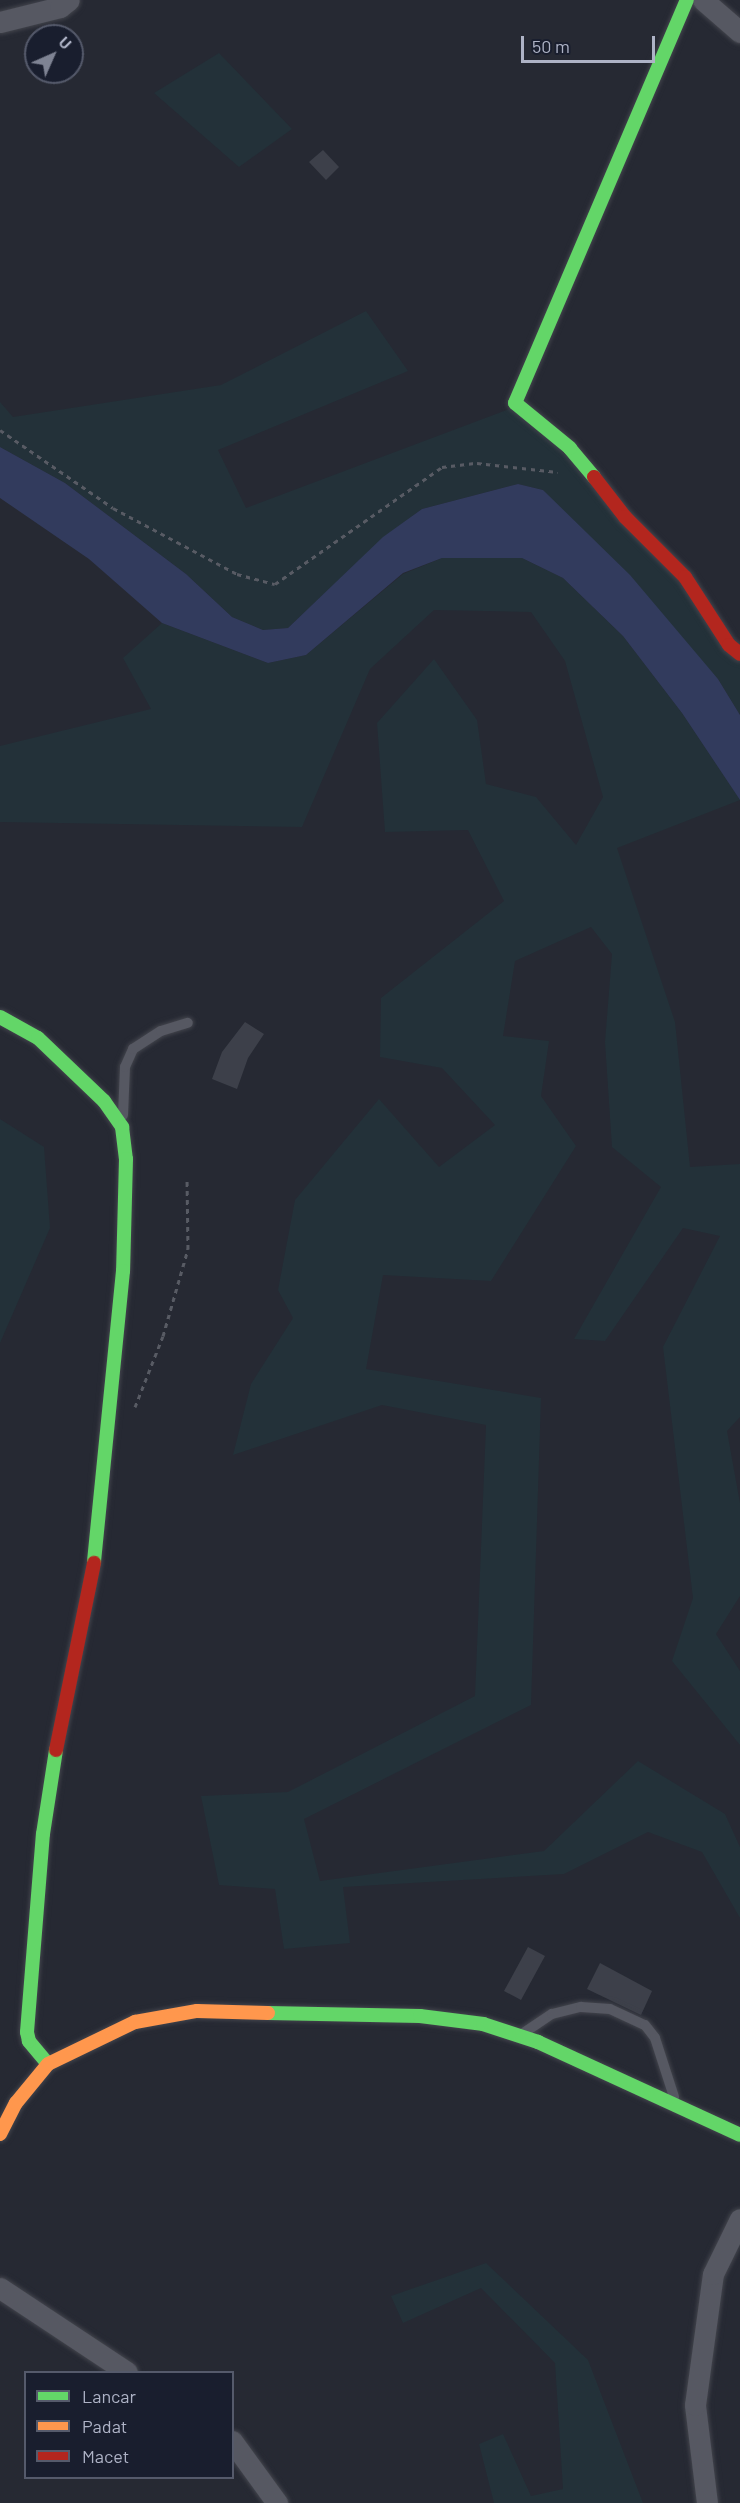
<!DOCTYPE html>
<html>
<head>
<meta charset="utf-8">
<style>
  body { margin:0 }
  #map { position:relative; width:740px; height:2503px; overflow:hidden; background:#262933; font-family:Barlow,sans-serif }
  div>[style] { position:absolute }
  .green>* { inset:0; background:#233139 }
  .water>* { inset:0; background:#323b5d }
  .building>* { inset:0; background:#3d404a }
  .path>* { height:3px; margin-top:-1.5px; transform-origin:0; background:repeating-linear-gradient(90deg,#585b64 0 4.5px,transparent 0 9px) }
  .roads { filter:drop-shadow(0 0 2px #42444c) drop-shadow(0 0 2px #42444c) }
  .lane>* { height:10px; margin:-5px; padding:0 5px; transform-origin:5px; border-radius:5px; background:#565862 }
  .street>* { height:21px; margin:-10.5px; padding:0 10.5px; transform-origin:10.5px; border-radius:10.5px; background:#565862 }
  .fast>* { height:14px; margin:-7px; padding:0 7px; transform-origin:7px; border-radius:7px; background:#63d668 }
  .slow>* { height:14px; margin:-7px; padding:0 7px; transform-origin:7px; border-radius:7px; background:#ff974d }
  .jam>* { height:14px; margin:-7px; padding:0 7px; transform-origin:7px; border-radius:7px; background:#b3261e }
  span { translate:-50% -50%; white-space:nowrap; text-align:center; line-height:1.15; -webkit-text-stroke:5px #191e2e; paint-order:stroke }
  .legend { position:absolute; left:24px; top:2371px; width:210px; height:108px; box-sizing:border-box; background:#191e2e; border:2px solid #555a6b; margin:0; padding:8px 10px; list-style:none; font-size:18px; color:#aeb3c6 }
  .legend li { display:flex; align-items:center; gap:12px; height:30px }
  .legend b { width:30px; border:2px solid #555a6b }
  .north { position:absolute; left:24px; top:24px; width:60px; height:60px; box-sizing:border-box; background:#191e2e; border:2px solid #555a6b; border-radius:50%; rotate:45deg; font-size:16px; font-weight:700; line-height:24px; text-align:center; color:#aeb3c6 }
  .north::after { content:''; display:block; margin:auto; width:21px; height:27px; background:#7e8393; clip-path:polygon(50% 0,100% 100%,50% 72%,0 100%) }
  .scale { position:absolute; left:521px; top:36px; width:134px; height:27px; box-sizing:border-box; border:3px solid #aeb3c6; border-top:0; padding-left:8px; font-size:18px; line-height:21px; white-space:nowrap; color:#aeb3c6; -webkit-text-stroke:4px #191e2e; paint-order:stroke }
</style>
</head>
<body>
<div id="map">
  <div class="green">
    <i style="clip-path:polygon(219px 53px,292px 129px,239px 167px,154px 93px)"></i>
    <i style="clip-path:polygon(366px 311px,408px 371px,218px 450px,246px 508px,512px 408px,562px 445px,740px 656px,740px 715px,718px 679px,543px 490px,518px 484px,422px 509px,383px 538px,288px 628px,263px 630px,232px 617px,186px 574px,65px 483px,0 447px,0 402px,13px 417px,221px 385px)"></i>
    <i style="clip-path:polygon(486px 556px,522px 558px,563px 578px,623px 636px,682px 713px,740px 800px,617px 848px,675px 1022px,690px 1167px,740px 1164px,740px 1417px,727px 1431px,740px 1503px,740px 1596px,716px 1634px,740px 1671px,740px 1745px,672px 1661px,693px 1598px,663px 1347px,720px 1236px,683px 1228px,605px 1341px,574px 1339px,661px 1187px,612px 1147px,605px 1042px,612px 954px,591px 927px,515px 961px,503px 1036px,549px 1041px,541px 1096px,576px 1146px,491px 1281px,383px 1275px,366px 1369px,541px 1398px,531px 1705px,304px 1819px,320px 1881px,544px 1851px,638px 1761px,725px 1814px,740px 1847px,740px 1918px,702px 1852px,648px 1832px,564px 1874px,343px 1887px,350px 1943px,284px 1949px,275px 1889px,219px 1885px,201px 1796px,288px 1792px,475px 1696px,486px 1425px,382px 1405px,233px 1455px,251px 1384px,293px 1318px,278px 1290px,295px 1200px,379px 1099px,439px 1167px,495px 1125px,442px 1068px,380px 1057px,381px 998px,504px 901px,468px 830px,385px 832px,377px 723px,434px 659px,477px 720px,486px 784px,536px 797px,576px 845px,603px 797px,565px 661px,531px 612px,434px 610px,370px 669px,302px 827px,0 822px,0 746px,151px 709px,123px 658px,162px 623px,268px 663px,306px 655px,403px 574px,442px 558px)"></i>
    <i style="clip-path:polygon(0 1119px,44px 1147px,50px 1228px,0 1343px)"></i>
    <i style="clip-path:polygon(486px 2263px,588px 2360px,643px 2503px,494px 2503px,479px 2444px,503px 2434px,531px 2496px,563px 2489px,555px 2363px,481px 2288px,403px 2323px,391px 2296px)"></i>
  </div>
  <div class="water">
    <i style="clip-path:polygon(0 447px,65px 483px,186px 574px,232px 617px,263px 630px,288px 628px,383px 537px,422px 509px,518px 484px,543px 490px,630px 575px,718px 679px,740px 715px,740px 800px,682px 713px,623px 636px,563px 578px,522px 558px,442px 558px,403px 573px,306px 655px,268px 663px,162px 623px,89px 559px,0 498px)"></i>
  </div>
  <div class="building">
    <i style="clip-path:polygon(323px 150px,339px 167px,326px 180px,309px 162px)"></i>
    <i style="clip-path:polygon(245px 1022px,264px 1034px,248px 1058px,237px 1089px,212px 1079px,222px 1052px)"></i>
    <i style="clip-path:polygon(528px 1947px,545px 1956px,521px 2000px,504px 1991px)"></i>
    <i style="clip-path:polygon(600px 1963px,652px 1991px,641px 2015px,587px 1989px)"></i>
  </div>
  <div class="path">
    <i style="left:0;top:430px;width:137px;rotate:34.6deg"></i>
    <i style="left:113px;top:508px;width:140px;rotate:28deg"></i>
    <i style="left:237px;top:574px;width:39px;rotate:15deg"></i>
    <i style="left:275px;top:584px;width:204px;rotate:-35deg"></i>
    <i style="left:442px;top:467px;width:35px;rotate:-7deg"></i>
    <i style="left:477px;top:463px;width:81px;rotate:6.3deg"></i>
    <i style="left:135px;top:1407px;width:76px;rotate:-68.5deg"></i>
    <i style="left:163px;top:1336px;width:91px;rotate:-74deg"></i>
    <i style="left:188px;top:1249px;width:69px;rotate:-90.8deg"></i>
  </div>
  <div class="roads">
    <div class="lane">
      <i style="left:123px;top:1115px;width:48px;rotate:-87.6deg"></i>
      <i style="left:125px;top:1067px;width:20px;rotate:-66deg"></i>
      <i style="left:133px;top:1049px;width:33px;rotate:-33deg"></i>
      <i style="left:161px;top:1031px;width:28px;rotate:-17deg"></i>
      <i style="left:522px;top:2034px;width:36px;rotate:-34deg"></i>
      <i style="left:552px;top:2014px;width:30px;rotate:-14deg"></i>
      <i style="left:581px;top:2007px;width:29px;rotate:4deg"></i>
      <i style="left:610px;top:2009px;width:38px;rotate:25deg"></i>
      <i style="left:645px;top:2025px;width:16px;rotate:52deg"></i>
      <i style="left:655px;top:2038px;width:62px;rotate:72.1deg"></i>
    </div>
    <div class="street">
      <i style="left:703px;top:0;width:49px;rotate:40.9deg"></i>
      <i style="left:0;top:22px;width:62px;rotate:-14deg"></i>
      <i style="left:60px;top:7px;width:11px;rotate:-38deg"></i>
      <i style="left:0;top:2288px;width:152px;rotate:33.5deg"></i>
      <i style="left:232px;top:2441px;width:77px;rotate:54deg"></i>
      <i style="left:707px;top:2503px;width:99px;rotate:-97deg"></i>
      <i style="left:695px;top:2405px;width:132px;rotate:-82.2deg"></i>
      <i style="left:713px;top:2274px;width:61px;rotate:-63.9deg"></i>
    </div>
    <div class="fast">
      <i style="left:594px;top:477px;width:38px;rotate:-130deg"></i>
      <i style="left:570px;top:448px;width:71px;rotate:-140.7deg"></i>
      <i style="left:515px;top:403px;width:438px;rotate:-66.9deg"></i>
      <i style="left:0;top:1017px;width:43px;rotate:28.9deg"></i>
      <i style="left:38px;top:1038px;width:91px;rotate:43.7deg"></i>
      <i style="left:104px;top:1101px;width:32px;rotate:55deg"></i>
      <i style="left:122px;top:1127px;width:32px;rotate:83deg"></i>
      <i style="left:126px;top:1159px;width:112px;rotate:91.5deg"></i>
      <i style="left:123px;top:1271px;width:293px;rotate:95.7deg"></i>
      <i style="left:268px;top:2013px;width:152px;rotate:1.1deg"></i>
      <i style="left:420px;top:2016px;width:64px;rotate:7.2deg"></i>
      <i style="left:483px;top:2024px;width:58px;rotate:18.1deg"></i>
      <i style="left:538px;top:2042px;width:222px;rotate:24.7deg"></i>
      <i style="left:48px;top:2064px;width:30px;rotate:-130deg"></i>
      <i style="left:29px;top:2041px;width:9px;rotate:-103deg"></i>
      <i style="left:27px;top:2032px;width:199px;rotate:-85.4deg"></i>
      <i style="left:43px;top:1834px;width:85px;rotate:-81.2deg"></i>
    </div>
    <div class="slow">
      <i style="left:0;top:2134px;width:35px;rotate:-63deg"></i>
      <i style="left:16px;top:2103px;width:50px;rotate:-50.6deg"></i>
      <i style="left:48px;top:2064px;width:97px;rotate:-25.8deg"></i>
      <i style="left:135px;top:2022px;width:63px;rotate:-10.1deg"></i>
      <i style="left:197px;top:2011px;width:71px;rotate:1.6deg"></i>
    </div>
    <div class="jam">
      <i style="left:594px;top:477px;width:51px;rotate:52.2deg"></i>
      <i style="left:625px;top:517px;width:85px;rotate:45deg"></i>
      <i style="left:685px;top:577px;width:81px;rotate:57.1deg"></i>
      <i style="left:729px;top:645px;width:14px;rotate:39deg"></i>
      <i style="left:56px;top:1750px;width:191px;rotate:-78.5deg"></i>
    </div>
  </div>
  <ul class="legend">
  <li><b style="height:8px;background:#63d668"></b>Lancar</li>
  <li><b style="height:8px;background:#ff974d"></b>Padat</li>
  <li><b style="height:8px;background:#b3261e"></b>Macet</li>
  </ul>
  <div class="north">U</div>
  <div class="scale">50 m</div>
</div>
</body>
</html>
